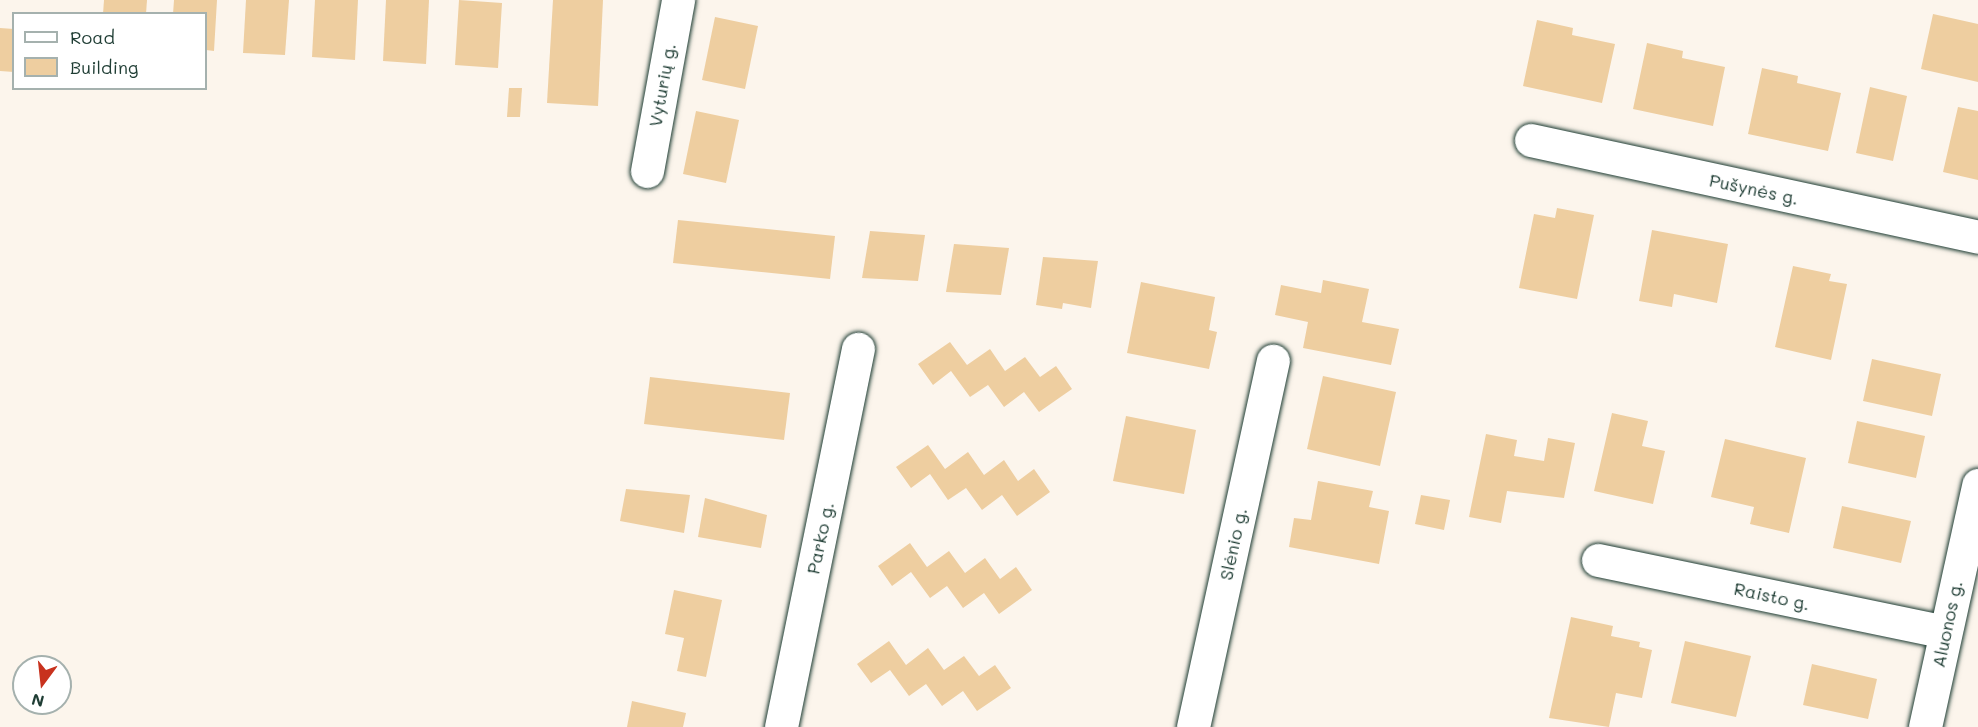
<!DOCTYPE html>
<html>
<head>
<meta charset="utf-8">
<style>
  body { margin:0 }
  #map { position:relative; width:1978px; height:727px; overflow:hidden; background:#fcf5ec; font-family:Mali,sans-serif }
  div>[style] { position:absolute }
  .building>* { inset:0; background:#eecea0 }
  .roads { filter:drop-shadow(0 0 2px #1f3d34) drop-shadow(0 0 2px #1f3d34) }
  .minor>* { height:33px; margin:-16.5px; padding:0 16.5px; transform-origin:16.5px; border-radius:16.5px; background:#fff }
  span { translate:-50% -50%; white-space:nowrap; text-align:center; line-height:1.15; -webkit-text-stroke:6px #fff; paint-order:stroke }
  .street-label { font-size:18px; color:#1f3d34 }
  .legend { position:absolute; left:12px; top:12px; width:195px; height:78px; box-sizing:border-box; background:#fff; border:2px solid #a5b1ae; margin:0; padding:8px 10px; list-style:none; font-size:18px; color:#1f3d34 }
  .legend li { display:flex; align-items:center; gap:12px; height:30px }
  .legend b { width:30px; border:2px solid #a5b1ae }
  .north { position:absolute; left:12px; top:655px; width:60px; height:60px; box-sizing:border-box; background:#fff; border:2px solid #a5b1ae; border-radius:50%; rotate:195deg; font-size:16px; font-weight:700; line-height:24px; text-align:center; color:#1f3d34 }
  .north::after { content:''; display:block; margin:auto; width:21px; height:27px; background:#c8321e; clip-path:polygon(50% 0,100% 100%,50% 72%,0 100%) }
</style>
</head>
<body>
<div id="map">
  <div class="building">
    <i style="clip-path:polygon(104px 0,147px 0,146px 14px,103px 14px)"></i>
    <i style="clip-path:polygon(174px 0,217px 0,214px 51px,206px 50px,206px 14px,173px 14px)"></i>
    <i style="clip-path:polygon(246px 0,289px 0,285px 55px,243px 53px)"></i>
    <i style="clip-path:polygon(315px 0,358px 0,355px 60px,312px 57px)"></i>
    <i style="clip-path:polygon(386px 0,429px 0,426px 64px,383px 61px)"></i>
    <i style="clip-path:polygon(459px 0,502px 3px,498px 68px,455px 65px)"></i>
    <i style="clip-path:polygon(553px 0,603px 0,598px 106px,547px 103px)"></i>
    <i style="clip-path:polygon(1933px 14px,1978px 24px,1978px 82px,1921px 69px)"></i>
    <i style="clip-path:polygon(715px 17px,758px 26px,745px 89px,702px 80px)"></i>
    <i style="clip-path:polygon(1537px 20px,1573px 28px,1572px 35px,1615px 44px,1602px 103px,1523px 86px)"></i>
    <i style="clip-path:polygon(0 28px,14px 29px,14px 72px,0 71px)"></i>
    <i style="clip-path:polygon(1647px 43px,1683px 51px,1682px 58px,1725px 67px,1713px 126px,1633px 109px)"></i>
    <i style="clip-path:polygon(1762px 68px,1798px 76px,1797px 83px,1841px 93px,1828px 151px,1748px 134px)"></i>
    <i style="clip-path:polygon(1870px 87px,1907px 96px,1893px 161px,1856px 153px)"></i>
    <i style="clip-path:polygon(509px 88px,522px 88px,520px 117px,507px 117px)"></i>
    <i style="clip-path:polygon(1958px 107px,1978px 111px,1978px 180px,1943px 172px)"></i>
    <i style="clip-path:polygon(696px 111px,739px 120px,726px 183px,683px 174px)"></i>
    <i style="clip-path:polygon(1557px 208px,1594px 215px,1577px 299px,1519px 288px,1534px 214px,1555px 218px)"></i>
    <i style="clip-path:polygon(678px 220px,835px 236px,830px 279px,673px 263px)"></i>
    <i style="clip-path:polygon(1652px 230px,1728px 244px,1717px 303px,1674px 294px,1672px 307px,1639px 301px)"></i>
    <i style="clip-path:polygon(870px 231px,925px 235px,918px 281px,862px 278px)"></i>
    <i style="clip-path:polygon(954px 244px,1009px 248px,1001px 295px,946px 292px)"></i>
    <i style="clip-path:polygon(1043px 257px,1098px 261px,1091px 308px,1063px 303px,1062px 309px,1036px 305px)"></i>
    <i style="clip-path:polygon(1793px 266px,1831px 274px,1829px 281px,1847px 284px,1831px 360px,1775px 347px)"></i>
    <i style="clip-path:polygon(1323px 280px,1369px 289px,1362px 322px,1399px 329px,1391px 365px,1303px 348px,1308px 322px,1275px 315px,1281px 285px,1321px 293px)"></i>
    <i style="clip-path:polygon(1141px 282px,1215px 297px,1209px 330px,1217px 332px,1209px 369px,1127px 353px)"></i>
    <i style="clip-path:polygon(950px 342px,967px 365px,990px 349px,1005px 371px,1025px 357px,1040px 377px,1056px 366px,1072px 389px,1039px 412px,1024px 392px,1004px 407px,988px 385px,970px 397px,951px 371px,933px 385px,918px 364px)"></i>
    <i style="clip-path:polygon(1872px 359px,1941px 374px,1932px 416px,1863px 401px)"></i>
    <i style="clip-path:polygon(1323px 376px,1396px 392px,1380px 466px,1307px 449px)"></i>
    <i style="clip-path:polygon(650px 377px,790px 393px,784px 440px,644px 424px)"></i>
    <i style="clip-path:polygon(1612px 413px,1648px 421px,1642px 446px,1665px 451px,1653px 504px,1594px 491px)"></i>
    <i style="clip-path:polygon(1126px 416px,1196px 430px,1184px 494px,1113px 481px)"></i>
    <i style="clip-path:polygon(1857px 421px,1925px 436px,1916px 478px,1848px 463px)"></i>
    <i style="clip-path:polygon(1486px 434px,1517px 440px,1514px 456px,1544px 461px,1548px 438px,1575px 443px,1564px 498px,1507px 491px,1501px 523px,1469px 517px)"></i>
    <i style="clip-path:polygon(1725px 439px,1806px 458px,1789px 533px,1750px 524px,1754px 507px,1711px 497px)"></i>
    <i style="clip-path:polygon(928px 445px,945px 469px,968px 452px,984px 475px,1004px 460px,1018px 481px,1034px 469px,1050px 492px,1017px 516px,1002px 495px,982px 510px,966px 488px,948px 500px,930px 474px,911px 488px,896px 467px)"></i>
    <i style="clip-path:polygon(1318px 481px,1373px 491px,1369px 507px,1389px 511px,1379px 564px,1289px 547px,1294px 518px,1311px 520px)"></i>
    <i style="clip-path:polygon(626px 489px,690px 495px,684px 533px,620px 521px)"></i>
    <i style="clip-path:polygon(1421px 495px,1450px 500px,1444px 530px,1415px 524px)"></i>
    <i style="clip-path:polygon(705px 498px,767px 515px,761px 548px,698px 537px)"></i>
    <i style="clip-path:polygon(1842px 506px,1911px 521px,1901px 563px,1833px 548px)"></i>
    <i style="clip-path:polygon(910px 543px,927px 567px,949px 551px,965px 573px,985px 558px,1000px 579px,1016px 567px,1032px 590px,999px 614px,984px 593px,963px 608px,947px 586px,930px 598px,911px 572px,892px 586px,878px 566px)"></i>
    <i style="clip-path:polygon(674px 590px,722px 600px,706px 677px,677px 671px,684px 638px,665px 634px)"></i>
    <i style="clip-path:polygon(1571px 617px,1613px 626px,1611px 636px,1640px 642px,1639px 647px,1652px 650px,1642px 698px,1616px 693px,1609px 727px,1549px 718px)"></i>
    <i style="clip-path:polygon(889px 641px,906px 665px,928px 648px,944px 670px,964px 656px,979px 676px,995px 665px,1011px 688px,977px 711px,963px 691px,942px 706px,926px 684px,909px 696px,890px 670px,871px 683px,857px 664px)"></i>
    <i style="clip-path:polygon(1685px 641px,1751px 656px,1736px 717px,1671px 703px)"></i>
    <i style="clip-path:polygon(1812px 664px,1877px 679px,1868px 719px,1803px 705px)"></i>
    <i style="clip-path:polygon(632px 701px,686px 713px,683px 727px,627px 727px)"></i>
  </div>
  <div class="roads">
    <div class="minor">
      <i style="left:1531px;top:140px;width:457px;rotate:12.2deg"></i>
      <i style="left:647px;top:171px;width:174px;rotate:-79.7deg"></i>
      <i style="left:1598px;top:560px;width:354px;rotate:11.7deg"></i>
      <i style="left:781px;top:727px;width:386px;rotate:-78.5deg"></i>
      <i style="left:1193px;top:727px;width:375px;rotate:-77.7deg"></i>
      <i style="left:1925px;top:727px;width:248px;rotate:-77.6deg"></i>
    </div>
  </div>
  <div class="street-label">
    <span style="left:662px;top:85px;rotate:-80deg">Vyturių g.</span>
    <span style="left:1754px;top:189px;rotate:12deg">Pušynės g.</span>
    <span style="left:820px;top:538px;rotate:-78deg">Parko g.</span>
    <span style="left:1233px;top:544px;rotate:-78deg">Slėnio g.</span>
    <span style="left:1772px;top:596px;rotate:12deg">Raisto g.</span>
    <span style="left:1947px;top:624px;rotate:-78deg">Aluonos g.</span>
  </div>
  <ul class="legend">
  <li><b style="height:8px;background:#fff"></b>Road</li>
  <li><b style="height:16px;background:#eecea0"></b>Building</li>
  </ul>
  <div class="north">N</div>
</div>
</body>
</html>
